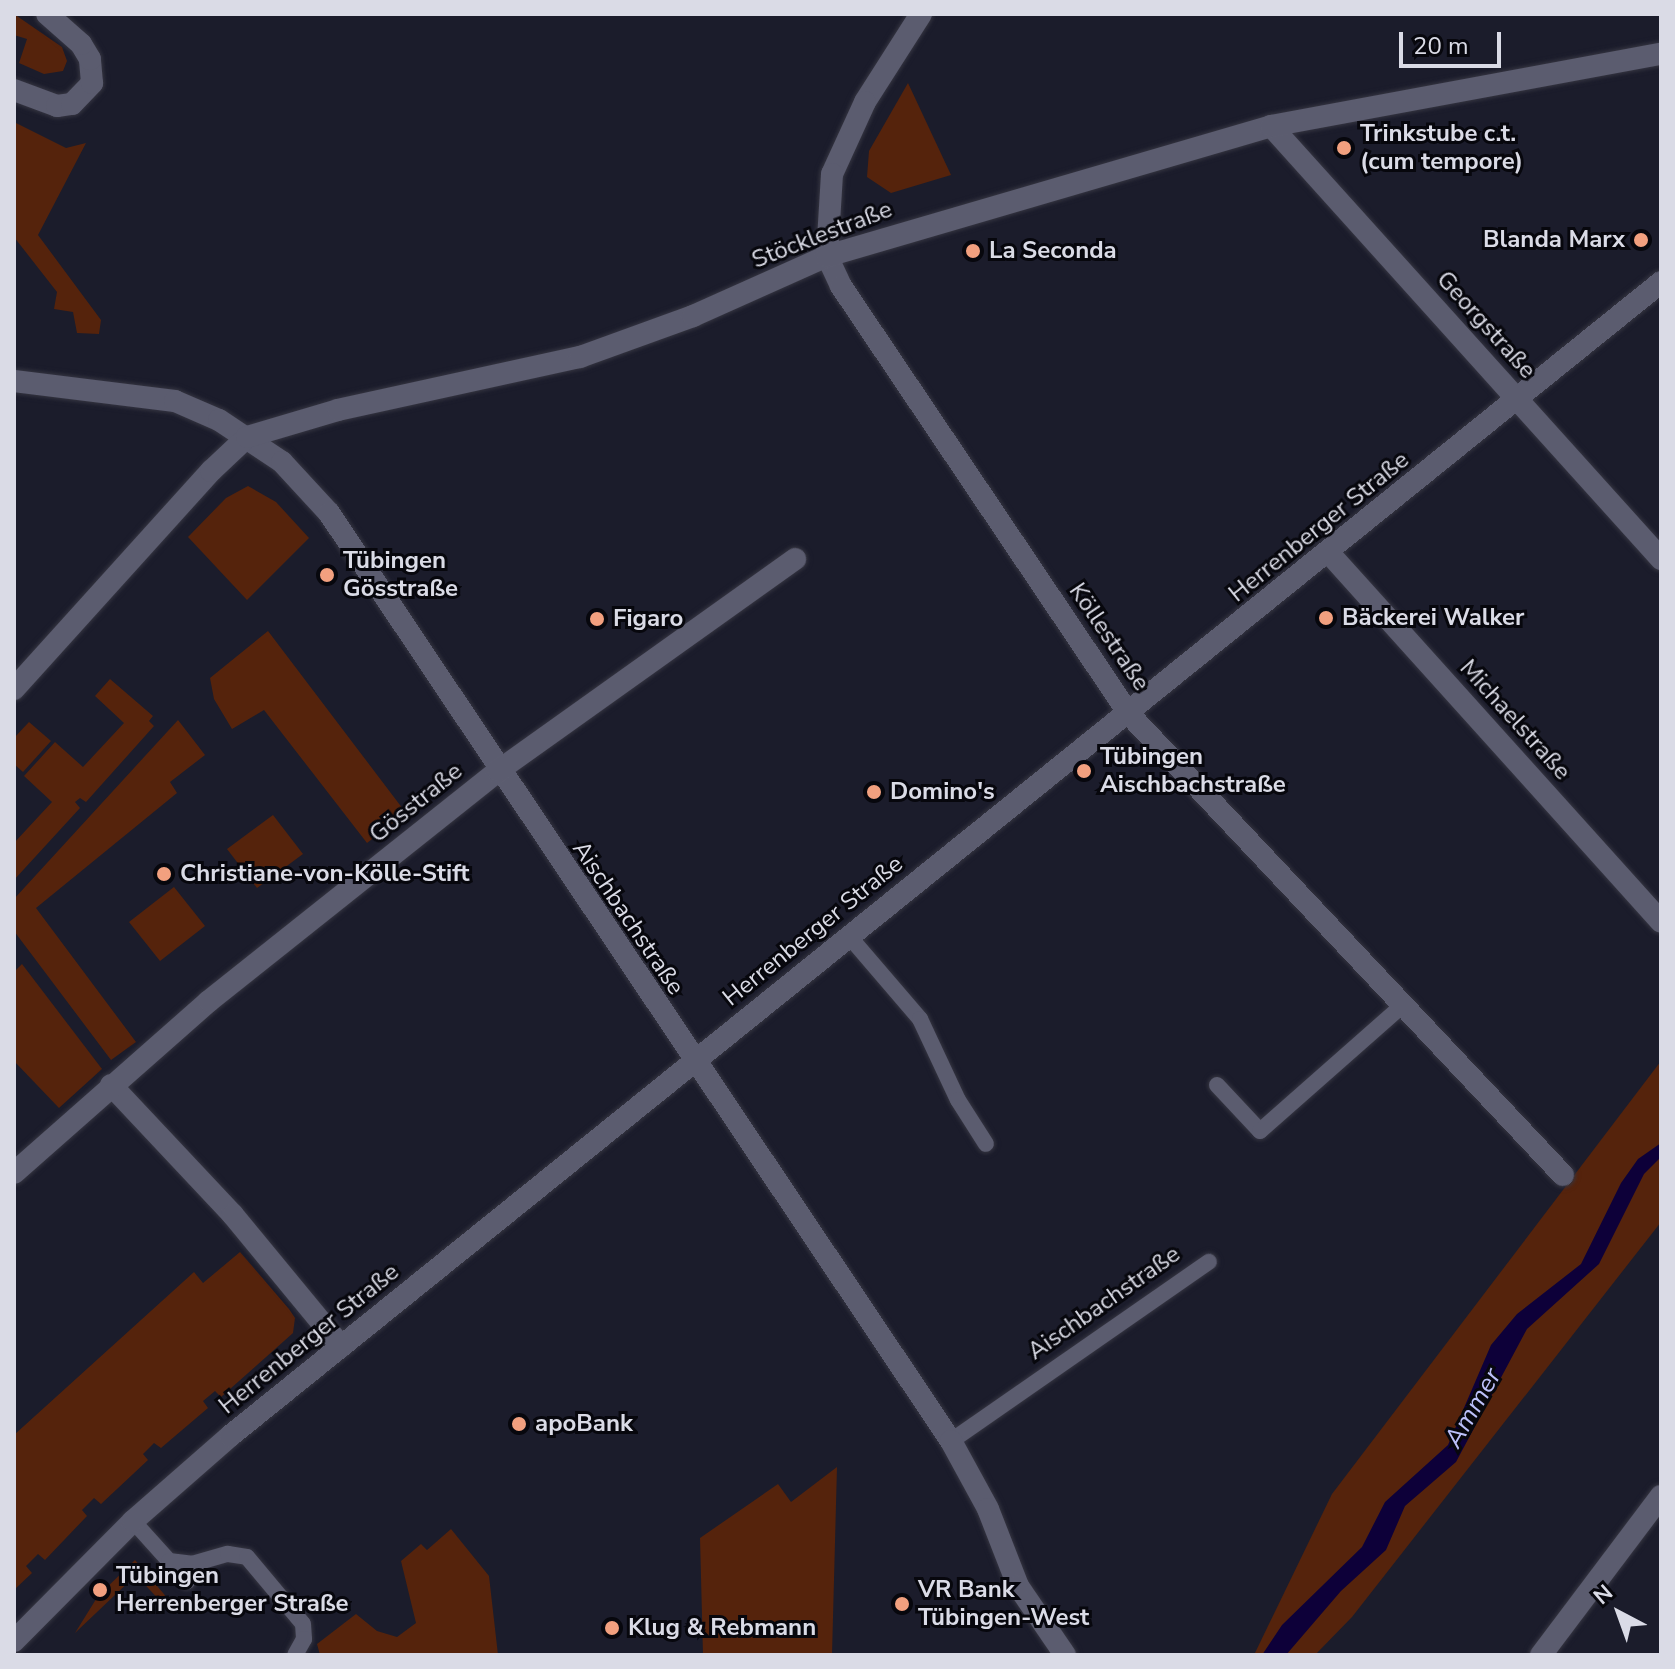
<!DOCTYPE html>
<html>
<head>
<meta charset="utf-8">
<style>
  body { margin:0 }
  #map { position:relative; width:1675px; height:1669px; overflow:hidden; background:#1b1c2b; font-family:"Nunito Sans",sans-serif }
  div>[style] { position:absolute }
  .green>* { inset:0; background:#55230c }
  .water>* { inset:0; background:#0d0039 }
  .roads { filter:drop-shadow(0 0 2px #353541) drop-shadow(0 0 2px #353541) }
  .service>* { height:16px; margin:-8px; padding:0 8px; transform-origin:8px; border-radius:8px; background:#5b5c6f }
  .minor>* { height:22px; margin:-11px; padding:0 11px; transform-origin:11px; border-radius:11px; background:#5b5c6f }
  .dots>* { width:22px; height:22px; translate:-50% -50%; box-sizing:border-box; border:4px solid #07070d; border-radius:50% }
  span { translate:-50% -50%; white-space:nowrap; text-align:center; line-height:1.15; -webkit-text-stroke:6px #07070d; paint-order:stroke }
  .poi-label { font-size:24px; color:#dadbe6; font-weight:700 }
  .left { translate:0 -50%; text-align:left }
  .right { translate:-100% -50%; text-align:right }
  .street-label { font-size:24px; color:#dadbe6 }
  .water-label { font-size:26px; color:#bcc0fa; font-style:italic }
  .frame { position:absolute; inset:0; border:16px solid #dadbe6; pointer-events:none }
  .north { position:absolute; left:1579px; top:1573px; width:80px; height:80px; -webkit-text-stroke:6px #07070d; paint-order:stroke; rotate:319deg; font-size:22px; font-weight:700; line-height:32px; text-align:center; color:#dadbe6 }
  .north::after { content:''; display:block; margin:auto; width:28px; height:36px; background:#dadbe6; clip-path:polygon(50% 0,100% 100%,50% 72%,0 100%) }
  .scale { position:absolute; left:1399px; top:32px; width:102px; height:36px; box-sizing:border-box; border:4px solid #dadbe6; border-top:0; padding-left:10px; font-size:24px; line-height:28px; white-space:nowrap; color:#dadbe6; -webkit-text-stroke:6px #07070d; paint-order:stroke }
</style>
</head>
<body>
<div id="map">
  <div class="green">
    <i style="clip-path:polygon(14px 14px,62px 47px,67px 61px,63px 71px,44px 74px,19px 63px,27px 39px,14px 35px)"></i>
    <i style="clip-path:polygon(908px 83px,951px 175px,891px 193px,867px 177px,869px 151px)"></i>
    <i style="clip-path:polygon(14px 122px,66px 148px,86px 143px,38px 235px,101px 320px,99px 334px,77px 333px,73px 312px,54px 309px,57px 292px,14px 237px)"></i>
    <i style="clip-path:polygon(248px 486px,276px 502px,309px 538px,247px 600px,188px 537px,226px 498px)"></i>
    <i style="clip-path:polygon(268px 631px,406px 813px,367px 843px,264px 710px,232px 729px,214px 699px,210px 678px)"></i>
    <i style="clip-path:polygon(110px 679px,153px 716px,149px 721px,154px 726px,86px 802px,80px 798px,75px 802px,80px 808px,14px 880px,14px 843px,52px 802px,24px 776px,55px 742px,83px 767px,124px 723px,95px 696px)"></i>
    <i style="clip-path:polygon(178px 720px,205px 755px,170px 782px,177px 793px,36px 908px,136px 1042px,111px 1060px,14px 931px,14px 899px)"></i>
    <i style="clip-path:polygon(29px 722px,51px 741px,23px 772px,14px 764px,14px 738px)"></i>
    <i style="clip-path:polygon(273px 815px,303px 854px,257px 888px,227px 849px)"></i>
    <i style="clip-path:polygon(174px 887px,205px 926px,160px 961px,129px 922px)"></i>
    <i style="clip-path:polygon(22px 964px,102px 1069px,59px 1108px,14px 1061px,14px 972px)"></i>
    <i style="clip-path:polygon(1661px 1061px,1661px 1222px,1352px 1617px,1315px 1655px,1254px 1655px,1332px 1494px)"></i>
    <i style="clip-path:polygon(240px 1252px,289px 1309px,295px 1318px,293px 1333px,221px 1397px,215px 1391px,203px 1401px,208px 1408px,161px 1448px,154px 1443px,143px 1454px,148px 1460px,101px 1504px,94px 1498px,82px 1510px,87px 1516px,45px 1560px,38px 1554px,26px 1566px,32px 1573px,14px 1590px,14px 1435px,194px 1272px,203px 1283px)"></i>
    <i style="clip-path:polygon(837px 1467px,832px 1655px,703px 1655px,700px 1538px,778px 1484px,791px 1502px)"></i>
    <i style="clip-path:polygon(451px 1529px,489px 1576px,498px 1655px,320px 1655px,317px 1644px,356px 1614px,377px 1631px,397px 1637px,416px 1623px,401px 1561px,421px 1544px,427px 1550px)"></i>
    <i style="clip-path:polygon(135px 1560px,169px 1600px,162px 1603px,136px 1575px,75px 1633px,98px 1596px)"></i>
  </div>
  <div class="water">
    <i style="clip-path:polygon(1661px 1143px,1661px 1157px,1644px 1174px,1599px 1264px,1527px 1329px,1456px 1462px,1405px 1506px,1386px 1550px,1341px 1591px,1286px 1655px,1262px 1655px,1282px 1625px,1362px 1547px,1385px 1502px,1448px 1445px,1491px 1345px,1517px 1314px,1581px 1264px,1621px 1183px,1638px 1159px)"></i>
  </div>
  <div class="roads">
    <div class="service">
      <i style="left:848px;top:935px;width:111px;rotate:49.4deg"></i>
      <i style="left:920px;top:1019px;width:89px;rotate:64.9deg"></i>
      <i style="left:958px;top:1100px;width:52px;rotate:57.5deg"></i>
      <i style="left:1217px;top:1085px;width:63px;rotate:46.9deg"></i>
      <i style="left:1260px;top:1131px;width:192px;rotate:-41.4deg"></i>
      <i style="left:951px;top:1441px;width:314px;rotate:-34.8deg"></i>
      <i style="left:133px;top:1521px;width:81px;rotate:48deg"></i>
      <i style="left:169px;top:1561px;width:23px;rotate:7deg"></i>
      <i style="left:192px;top:1564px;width:37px;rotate:-16deg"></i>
      <i style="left:228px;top:1554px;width:19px;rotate:9deg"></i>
      <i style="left:247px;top:1557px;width:87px;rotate:50.1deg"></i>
      <i style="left:303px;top:1624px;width:15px;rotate:86deg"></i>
      <i style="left:304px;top:1639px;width:18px;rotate:119deg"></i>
    </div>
    <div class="minor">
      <i style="left:921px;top:14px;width:104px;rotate:122.5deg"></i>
      <i style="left:865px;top:102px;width:79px;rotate:114.6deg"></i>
      <i style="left:832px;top:174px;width:82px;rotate:93.5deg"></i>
      <i style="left:827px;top:256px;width:33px;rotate:65deg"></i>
      <i style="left:841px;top:286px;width:516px;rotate:56.06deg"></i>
      <i style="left:1129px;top:714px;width:633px;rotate:46.73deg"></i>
      <i style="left:14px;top:90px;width:46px;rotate:20.4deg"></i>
      <i style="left:57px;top:106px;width:15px;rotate:-8deg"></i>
      <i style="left:72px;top:104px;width:29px;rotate:-46deg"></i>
      <i style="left:92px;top:83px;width:24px;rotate:-95deg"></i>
      <i style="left:90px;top:59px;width:17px;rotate:-121deg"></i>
      <i style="left:81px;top:44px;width:45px;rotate:-138.6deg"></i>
      <i style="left:1271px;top:126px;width:583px;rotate:47.99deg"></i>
      <i style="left:14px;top:381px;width:162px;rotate:7.1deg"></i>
      <i style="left:175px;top:401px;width:48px;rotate:23.4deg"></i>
      <i style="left:219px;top:420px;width:76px;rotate:33.7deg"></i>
      <i style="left:282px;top:462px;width:69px;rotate:47.3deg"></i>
      <i style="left:329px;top:513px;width:1117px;rotate:56.17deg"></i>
      <i style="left:951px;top:1441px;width:77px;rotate:61.4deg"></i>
      <i style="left:988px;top:1509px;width:83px;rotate:68.7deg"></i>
      <i style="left:1018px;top:1586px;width:83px;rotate:55.7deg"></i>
      <i style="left:1329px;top:553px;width:496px;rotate:48deg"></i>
      <i style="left:14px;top:689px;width:294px;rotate:-47.9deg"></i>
      <i style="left:211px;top:471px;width:50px;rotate:-43.4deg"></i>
      <i style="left:247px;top:437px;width:95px;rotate:-16.5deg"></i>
      <i style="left:338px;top:410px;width:248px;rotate:-12.4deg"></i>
      <i style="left:580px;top:357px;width:120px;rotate:-19.9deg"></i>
      <i style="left:693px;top:316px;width:147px;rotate:-24.1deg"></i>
      <i style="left:827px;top:256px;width:463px;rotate:-16.3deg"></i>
      <i style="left:1271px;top:126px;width:397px;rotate:-10.5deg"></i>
      <i style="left:111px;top:1085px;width:178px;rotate:46.8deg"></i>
      <i style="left:233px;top:1215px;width:170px;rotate:50.5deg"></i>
      <i style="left:14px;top:1173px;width:260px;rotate:-41.4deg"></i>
      <i style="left:209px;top:1001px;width:369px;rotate:-38.5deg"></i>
      <i style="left:498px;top:771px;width:365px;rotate:-35.5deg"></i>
      <i style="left:14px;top:1641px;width:169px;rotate:-45.2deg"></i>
      <i style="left:133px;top:1521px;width:129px;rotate:-41.2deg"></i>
      <i style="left:230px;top:1436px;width:1838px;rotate:-38.88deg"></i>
      <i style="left:1541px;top:1655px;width:199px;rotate:-53deg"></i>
    </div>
  </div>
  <div class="dots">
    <i style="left:1344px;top:148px;background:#f2a07f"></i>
    <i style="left:1641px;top:240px;background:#f2a07f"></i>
    <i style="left:973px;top:251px;background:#f2a07f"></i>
    <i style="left:327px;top:575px;background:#f2a07f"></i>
    <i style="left:1326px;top:618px;background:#f2a07f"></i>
    <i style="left:597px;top:619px;background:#f2a07f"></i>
    <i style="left:1084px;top:771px;background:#f2a07f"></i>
    <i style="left:874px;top:792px;background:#f2a07f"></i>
    <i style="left:164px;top:874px;background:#f2a07f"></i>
    <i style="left:519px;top:1424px;background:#f2a07f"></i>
    <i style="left:100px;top:1590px;background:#f2a07f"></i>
    <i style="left:902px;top:1604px;background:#f2a07f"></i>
    <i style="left:612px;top:1628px;background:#f2a07f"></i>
  </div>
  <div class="poi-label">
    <span class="left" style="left:1360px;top:148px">Trinkstube c.t.<br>(cum tempore)</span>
    <span class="right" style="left:1625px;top:240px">Blanda Marx</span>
    <span class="left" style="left:989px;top:251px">La Seconda</span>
    <span class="left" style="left:343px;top:575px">Tübingen<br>Gösstraße</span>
    <span class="left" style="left:1342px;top:618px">Bäckerei Walker</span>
    <span class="left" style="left:613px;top:619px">Figaro</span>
    <span class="left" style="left:1100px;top:771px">Tübingen<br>Aischbachstraße</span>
    <span class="left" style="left:890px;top:792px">Domino's</span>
    <span class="left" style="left:180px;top:874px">Christiane-von-Kölle-Stift</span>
    <span class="left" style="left:535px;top:1424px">apoBank</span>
    <span class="left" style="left:116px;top:1590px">Tübingen<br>Herrenberger Straße</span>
    <span class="left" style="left:918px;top:1604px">VR Bank<br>Tübingen-West</span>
    <span class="left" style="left:628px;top:1628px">Klug &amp; Rebmann</span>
  </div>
  <div class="street-label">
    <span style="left:822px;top:235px;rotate:-21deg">Stöcklestraße</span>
    <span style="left:1486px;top:325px;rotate:48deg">Georgstraße</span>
    <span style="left:1319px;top:527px;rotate:-39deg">Herrenberger Straße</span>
    <span style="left:1109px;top:637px;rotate:56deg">Köllestraße</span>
    <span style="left:1515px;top:720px;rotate:48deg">Michaelstraße</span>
    <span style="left:416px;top:803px;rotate:-39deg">Gösstraße</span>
    <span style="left:628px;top:918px;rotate:56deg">Aischbachstraße</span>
    <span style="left:813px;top:931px;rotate:-39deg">Herrenberger Straße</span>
    <span style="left:1104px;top:1303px;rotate:-35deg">Aischbachstraße</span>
    <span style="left:309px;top:1339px;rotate:-39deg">Herrenberger Straße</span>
  </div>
  <div class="water-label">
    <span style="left:1473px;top:1408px;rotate:-60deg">Ammer</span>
  </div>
  <div class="frame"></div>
  <div class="north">N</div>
  <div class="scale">20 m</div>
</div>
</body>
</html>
